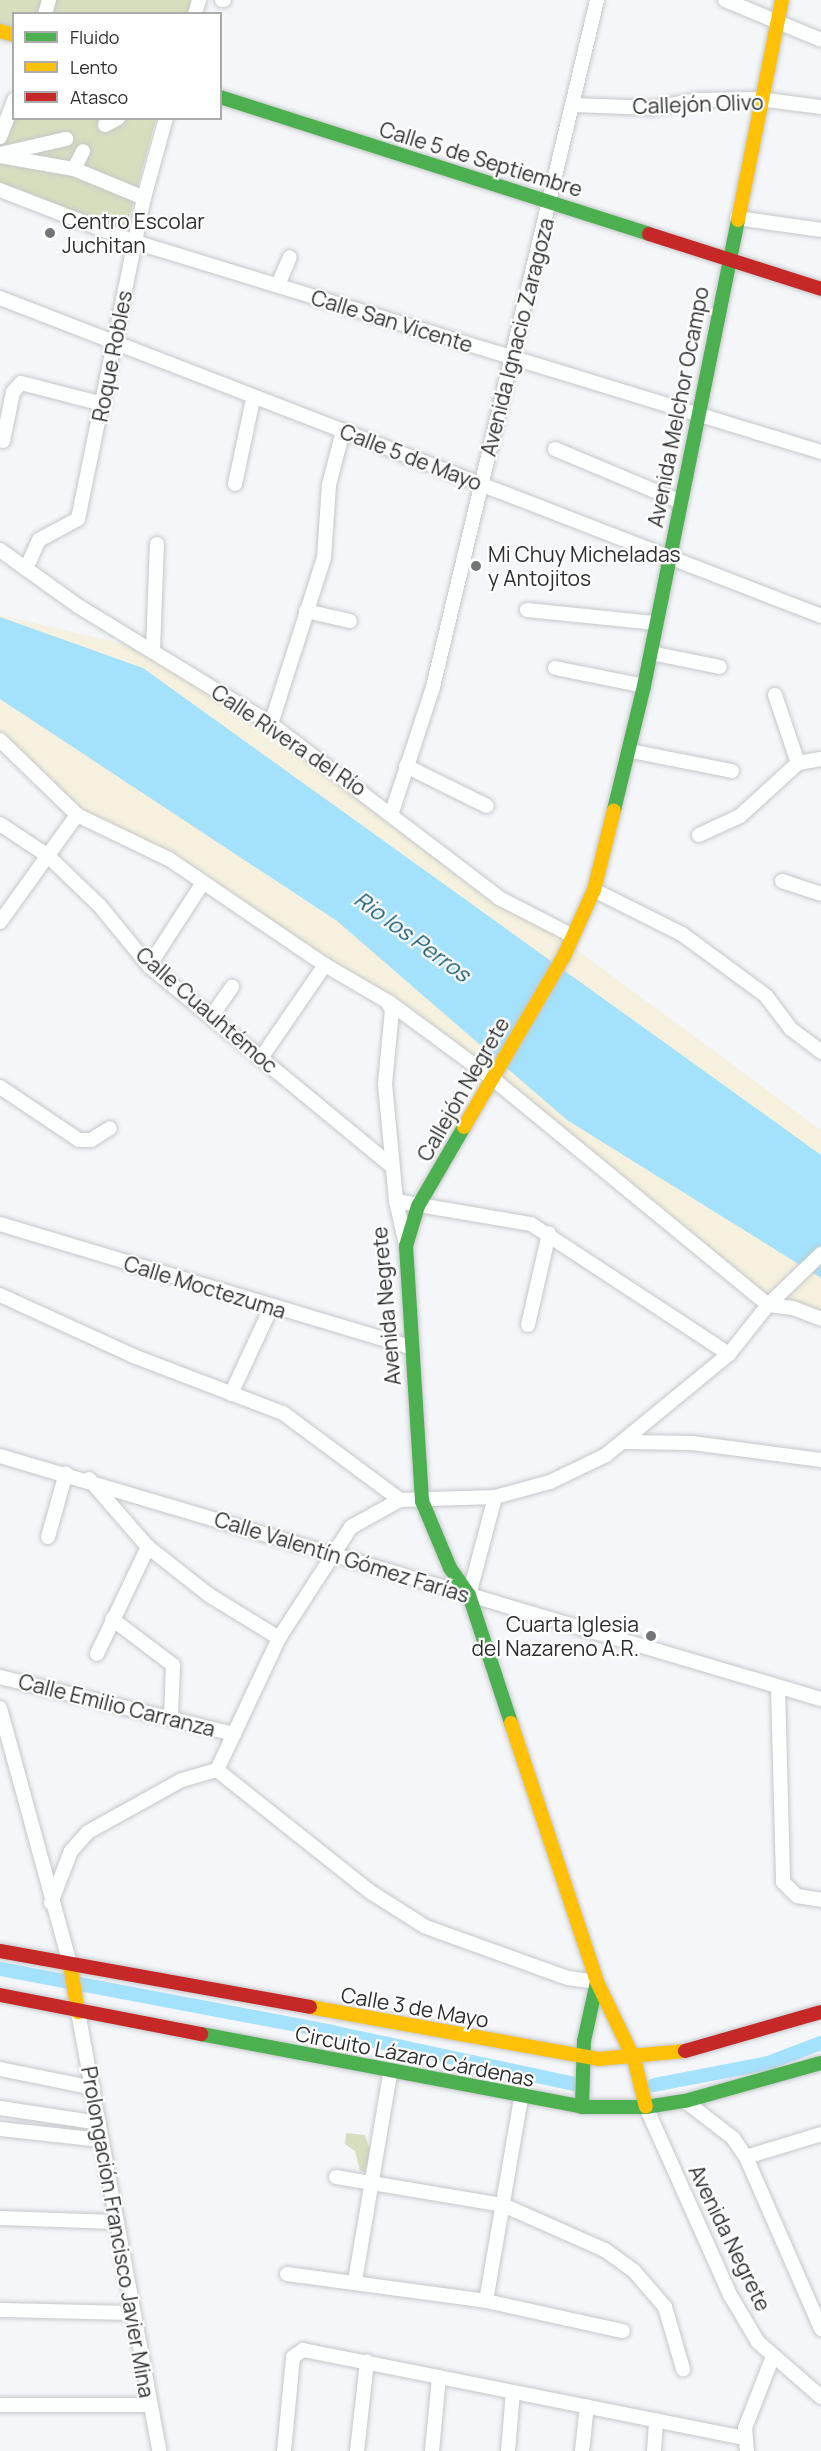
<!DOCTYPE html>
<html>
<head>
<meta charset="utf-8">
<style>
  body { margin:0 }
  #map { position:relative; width:821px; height:2451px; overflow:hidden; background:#f4f6f9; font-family:Manrope,sans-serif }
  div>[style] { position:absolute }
  .green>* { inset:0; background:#d6debe }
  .sand>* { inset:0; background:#f5f1de }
  .water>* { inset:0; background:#a4e1fc }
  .canal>* { height:14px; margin:-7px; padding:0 7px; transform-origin:7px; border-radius:7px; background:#a4e1fc }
  .roads { filter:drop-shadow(0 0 2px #c5c7c9) drop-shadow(0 0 2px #c5c7c9) }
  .street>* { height:14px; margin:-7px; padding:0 7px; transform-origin:7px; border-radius:7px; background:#fdfefe }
  .fast>* { height:14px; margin:-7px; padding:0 7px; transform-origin:7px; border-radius:7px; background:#4caf50 }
  .slow>* { height:14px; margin:-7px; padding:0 7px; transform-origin:7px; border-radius:7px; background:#ffc107 }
  .jam>* { height:14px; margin:-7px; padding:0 7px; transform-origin:7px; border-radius:7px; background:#c62828 }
  .dots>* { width:16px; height:16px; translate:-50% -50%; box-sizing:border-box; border:3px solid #fff; border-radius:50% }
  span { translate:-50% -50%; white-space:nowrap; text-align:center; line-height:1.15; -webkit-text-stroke:4.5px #fff; paint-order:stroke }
  .street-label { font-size:21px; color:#2d2e2f }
  .poi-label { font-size:21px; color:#2d2e2f }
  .left { translate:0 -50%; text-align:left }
  .right { translate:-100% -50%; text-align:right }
  .water-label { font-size:22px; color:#175b75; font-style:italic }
  .legend { position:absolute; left:12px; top:12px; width:210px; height:108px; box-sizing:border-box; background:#fff; border:2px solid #ababac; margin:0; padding:8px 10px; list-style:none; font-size:18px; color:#2d2e2f }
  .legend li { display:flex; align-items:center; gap:12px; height:30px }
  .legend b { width:30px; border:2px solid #ababac }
</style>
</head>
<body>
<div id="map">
  <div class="green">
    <i style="clip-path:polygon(0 0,199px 0,195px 13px,14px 14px,13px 35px,0 31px)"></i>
    <i style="clip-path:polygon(14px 118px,156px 119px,126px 230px,0 188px,0 142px)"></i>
    <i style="clip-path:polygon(346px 2133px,365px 2135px,374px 2162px,369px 2173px,360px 2171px,355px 2151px,345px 2144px)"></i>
  </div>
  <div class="sand">
    <i style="clip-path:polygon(0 615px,153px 651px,271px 724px,821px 1130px,821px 1319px,768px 1305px,493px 1079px,202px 884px,77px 815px,0 740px)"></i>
  </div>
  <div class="water">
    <i style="clip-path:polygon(0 617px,143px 668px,821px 1155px,821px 1278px,567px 1120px,337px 921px,0 699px)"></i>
  </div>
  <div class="canal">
    <i style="left:0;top:1969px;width:338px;rotate:10.7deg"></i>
    <i style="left:332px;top:2032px;width:257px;rotate:12.1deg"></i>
    <i style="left:654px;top:2085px;width:116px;rotate:-10.9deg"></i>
    <i style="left:768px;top:2063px;width:57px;rotate:-20.7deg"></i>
  </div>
  <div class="roads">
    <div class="street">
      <i style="left:222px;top:0;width:2px"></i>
      <i style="left:725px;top:0;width:104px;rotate:22.6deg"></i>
      <i style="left:45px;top:14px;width:15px;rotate:-74deg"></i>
      <i style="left:195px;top:14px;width:15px;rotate:-74deg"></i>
      <i style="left:574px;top:105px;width:79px;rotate:2.2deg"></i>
      <i style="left:653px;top:108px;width:46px;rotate:-10.1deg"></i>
      <i style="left:698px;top:100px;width:61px;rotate:-0.9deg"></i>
      <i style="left:759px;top:99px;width:63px;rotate:7.4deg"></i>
      <i style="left:105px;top:125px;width:15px;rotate:-28deg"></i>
      <i style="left:0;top:137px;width:40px;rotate:-69deg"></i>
      <i style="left:0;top:154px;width:68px;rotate:-12.8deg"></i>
      <i style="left:0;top:156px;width:75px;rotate:10deg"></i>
      <i style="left:74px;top:169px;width:76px;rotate:22.5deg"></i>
      <i style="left:74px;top:169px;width:20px;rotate:-63deg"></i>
      <i style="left:0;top:190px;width:145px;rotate:21.1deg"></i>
      <i style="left:135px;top:242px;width:717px;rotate:17.02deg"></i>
      <i style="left:737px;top:218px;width:85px;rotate:8.1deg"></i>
      <i style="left:278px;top:285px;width:30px;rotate:-67deg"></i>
      <i style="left:0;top:298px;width:880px;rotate:21.17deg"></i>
      <i style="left:3px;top:441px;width:50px;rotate:-78.5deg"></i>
      <i style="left:13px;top:392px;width:12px;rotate:-48deg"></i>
      <i style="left:21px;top:383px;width:85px;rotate:14.4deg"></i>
      <i style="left:555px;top:449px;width:137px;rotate:22.8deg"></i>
      <i style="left:235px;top:484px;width:87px;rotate:-78deg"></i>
      <i style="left:0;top:550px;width:96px;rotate:35.7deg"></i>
      <i style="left:78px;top:606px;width:226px;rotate:31.4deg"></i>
      <i style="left:271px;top:724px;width:287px;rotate:37.3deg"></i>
      <i style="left:499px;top:898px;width:83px;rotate:27.2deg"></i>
      <i style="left:26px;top:569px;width:32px;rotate:-66deg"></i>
      <i style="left:39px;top:540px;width:44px;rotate:-28.3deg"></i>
      <i style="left:78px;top:519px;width:328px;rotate:-78.4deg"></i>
      <i style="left:144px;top:198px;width:83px;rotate:-74.6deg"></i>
      <i style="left:527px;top:610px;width:130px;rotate:5.8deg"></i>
      <i style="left:306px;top:611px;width:45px;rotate:12.8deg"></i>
      <i style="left:153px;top:651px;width:107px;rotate:-87.9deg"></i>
      <i style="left:651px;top:653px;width:70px;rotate:11.5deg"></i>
      <i style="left:555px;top:668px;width:91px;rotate:11.4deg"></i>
      <i style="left:775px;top:695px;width:72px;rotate:71.3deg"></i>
      <i style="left:271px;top:724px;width:174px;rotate:-72.3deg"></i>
      <i style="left:324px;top:558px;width:73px;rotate:-86.1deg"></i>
      <i style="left:329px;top:485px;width:56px;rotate:-75.5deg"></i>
      <i style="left:0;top:740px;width:107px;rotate:44.2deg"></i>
      <i style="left:77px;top:815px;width:102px;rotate:25.6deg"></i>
      <i style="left:169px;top:859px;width:189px;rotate:34.2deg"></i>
      <i style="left:325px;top:965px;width:75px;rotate:30.3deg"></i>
      <i style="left:390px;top:1003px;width:128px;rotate:36.4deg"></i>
      <i style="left:493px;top:1079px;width:356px;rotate:39.4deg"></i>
      <i style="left:768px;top:1305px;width:25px;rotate:7deg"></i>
      <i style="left:793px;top:1308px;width:30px;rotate:21deg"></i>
      <i style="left:631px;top:751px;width:103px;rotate:11.2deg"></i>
      <i style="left:406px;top:766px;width:90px;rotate:26.3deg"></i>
      <i style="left:392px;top:812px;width:132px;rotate:-71.8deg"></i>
      <i style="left:433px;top:687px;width:706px;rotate:-76.57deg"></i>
      <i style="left:0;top:824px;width:58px;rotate:33.7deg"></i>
      <i style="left:48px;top:856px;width:72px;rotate:43.9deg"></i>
      <i style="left:100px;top:906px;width:77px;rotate:50.8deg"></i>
      <i style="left:149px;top:966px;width:316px;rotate:39.5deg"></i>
      <i style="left:699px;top:835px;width:45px;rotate:-24.9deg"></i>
      <i style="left:740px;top:816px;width:79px;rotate:-42.4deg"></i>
      <i style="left:798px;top:763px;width:23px;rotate:-10deg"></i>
      <i style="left:782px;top:881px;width:41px;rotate:18.4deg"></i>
      <i style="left:594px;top:890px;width:98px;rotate:26.6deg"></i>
      <i style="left:682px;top:934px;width:104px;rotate:36.4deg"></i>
      <i style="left:766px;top:996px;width:41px;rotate:52.9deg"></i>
      <i style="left:791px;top:1029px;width:38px;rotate:37deg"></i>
      <i style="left:0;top:922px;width:132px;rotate:-54.3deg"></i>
      <i style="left:149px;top:966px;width:98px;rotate:-57.1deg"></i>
      <i style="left:387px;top:1001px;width:10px;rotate:61deg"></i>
      <i style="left:392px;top:1010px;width:74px;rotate:95.4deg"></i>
      <i style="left:385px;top:1084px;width:118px;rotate:84.6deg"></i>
      <i style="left:396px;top:1201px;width:45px;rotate:77.2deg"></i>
      <i style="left:211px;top:1017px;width:37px;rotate:-55deg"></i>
      <i style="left:261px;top:1058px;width:113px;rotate:-55.5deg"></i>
      <i style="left:0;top:1087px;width:95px;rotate:33.9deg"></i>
      <i style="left:79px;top:1140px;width:12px"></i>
      <i style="left:91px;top:1140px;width:22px;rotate:-32deg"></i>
      <i style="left:396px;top:1201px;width:137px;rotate:9.7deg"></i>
      <i style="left:531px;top:1224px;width:237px;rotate:33.3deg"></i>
      <i style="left:0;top:1224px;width:429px;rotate:16.7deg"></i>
      <i style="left:0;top:1295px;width:149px;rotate:24.5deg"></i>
      <i style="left:136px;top:1357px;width:157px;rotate:20.9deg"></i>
      <i style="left:283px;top:1413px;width:146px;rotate:36.6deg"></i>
      <i style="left:528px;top:1325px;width:94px;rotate:-77.1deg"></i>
      <i style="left:231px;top:1394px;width:95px;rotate:-65.1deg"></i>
      <i style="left:624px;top:1442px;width:68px;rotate:0.8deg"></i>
      <i style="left:692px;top:1443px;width:130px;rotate:7.5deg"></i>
      <i style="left:0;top:1456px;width:856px;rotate:16.49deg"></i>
      <i style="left:89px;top:1479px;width:90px;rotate:49.1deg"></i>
      <i style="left:148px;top:1547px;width:78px;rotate:38.2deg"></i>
      <i style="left:209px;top:1595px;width:82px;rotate:31.6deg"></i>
      <i style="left:48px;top:1537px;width:66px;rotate:-74.3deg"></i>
      <i style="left:469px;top:1595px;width:101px;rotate:-75.1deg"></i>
      <i style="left:112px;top:1619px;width:76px;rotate:37deg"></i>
      <i style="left:173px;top:1665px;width:53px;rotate:92.2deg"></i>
      <i style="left:97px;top:1654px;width:119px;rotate:-64.5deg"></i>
      <i style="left:0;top:1677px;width:241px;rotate:13.7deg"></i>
      <i style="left:778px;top:1687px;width:195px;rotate:88.5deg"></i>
      <i style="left:783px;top:1882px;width:20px;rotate:45deg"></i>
      <i style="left:797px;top:1896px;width:24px;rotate:9deg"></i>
      <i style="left:0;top:1708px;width:265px;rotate:74.7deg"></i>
      <i style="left:217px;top:1770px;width:146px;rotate:-64.8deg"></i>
      <i style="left:279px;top:1638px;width:132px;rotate:-57deg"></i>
      <i style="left:351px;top:1527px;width:56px;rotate:-28.9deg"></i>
      <i style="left:400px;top:1500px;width:95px;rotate:-1.8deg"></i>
      <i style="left:495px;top:1497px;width:57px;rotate:-15.3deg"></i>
      <i style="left:550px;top:1482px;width:62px;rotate:-25.7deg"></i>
      <i style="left:606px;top:1455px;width:159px;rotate:-39.4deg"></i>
      <i style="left:729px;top:1354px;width:63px;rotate:-51.5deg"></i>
      <i style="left:768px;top:1305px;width:74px;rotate:-43.9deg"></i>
      <i style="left:51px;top:1903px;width:56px;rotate:-69deg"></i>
      <i style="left:71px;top:1851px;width:25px;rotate:-48deg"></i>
      <i style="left:88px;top:1832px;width:107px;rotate:-29deg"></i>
      <i style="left:182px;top:1780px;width:36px;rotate:-16deg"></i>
      <i style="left:217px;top:1770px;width:194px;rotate:38.5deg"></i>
      <i style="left:369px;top:1891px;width:67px;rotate:32.3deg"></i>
      <i style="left:426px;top:1927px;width:151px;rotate:19.8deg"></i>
      <i style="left:568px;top:1978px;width:29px;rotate:8deg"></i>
      <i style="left:78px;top:2012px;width:446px;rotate:79.5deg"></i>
      <i style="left:0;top:2069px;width:95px;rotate:11.5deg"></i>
      <i style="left:685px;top:2101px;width:61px;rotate:37.6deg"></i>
      <i style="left:733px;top:2138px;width:23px;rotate:56deg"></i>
      <i style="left:746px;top:2157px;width:188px;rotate:66.4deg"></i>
      <i style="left:646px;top:2107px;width:206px;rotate:65.9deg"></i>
      <i style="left:730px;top:2295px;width:55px;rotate:59.2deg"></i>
      <i style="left:758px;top:2342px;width:84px;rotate:41.1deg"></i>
      <i style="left:0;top:2108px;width:100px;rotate:8.6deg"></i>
      <i style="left:0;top:2129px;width:102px;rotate:6.2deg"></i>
      <i style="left:746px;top:2157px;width:78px;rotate:-17deg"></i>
      <i style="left:336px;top:2177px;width:169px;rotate:9.5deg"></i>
      <i style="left:503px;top:2205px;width:111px;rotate:23.8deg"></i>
      <i style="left:605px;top:2250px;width:36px;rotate:36deg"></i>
      <i style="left:634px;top:2271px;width:48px;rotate:49.3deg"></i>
      <i style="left:665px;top:2307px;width:65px;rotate:73.8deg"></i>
      <i style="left:0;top:2218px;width:116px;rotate:2deg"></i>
      <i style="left:287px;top:2274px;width:201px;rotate:7.7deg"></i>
      <i style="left:486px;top:2301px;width:140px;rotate:12.4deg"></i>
      <i style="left:355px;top:2281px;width:211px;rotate:-80.4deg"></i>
      <i style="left:486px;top:2301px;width:206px;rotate:-80.2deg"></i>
      <i style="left:0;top:2310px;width:133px;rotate:1.3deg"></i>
      <i style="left:439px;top:2377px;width:312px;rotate:11.3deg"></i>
      <i style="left:0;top:2405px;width:149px"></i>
      <i style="left:284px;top:2451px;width:94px;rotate:-84.5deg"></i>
      <i style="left:293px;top:2357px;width:12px;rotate:-35deg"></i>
      <i style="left:303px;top:2350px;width:139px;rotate:11.2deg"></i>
      <i style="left:439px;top:2377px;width:74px;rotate:95.4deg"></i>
      <i style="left:357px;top:2451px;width:90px;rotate:-83.6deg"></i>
      <i style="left:508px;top:2451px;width:59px;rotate:-85.2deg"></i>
      <i style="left:582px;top:2451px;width:45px;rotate:-83.7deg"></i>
      <i style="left:654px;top:2451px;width:31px;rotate:-86deg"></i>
      <i style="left:747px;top:2451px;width:23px;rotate:-95deg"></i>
      <i style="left:745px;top:2428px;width:77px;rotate:-68.7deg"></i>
    </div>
    <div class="fast">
      <i style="left:220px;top:97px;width:450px;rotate:17.7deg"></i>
      <i style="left:614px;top:810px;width:128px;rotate:-76.4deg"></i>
      <i style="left:644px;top:686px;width:475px;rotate:-78.6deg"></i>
      <i style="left:464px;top:1127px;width:91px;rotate:120.2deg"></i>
      <i style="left:418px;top:1206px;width:42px;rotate:106.7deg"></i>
      <i style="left:406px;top:1246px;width:256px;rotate:86.4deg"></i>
      <i style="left:422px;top:1501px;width:73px;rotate:67.3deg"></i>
      <i style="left:450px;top:1568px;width:33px;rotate:55deg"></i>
      <i style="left:469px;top:1595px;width:135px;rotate:71.8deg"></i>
      <i style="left:201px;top:2034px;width:388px;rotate:10.8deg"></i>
      <i style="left:582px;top:2107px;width:64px"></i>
      <i style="left:646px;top:2107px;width:39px;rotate:-9deg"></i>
      <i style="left:685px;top:2101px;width:141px;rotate:-15.6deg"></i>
      <i style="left:582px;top:2107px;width:66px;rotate:-88.3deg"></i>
      <i style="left:584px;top:2041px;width:60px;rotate:-77.6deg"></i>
    </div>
    <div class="slow">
      <i style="left:0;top:31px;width:15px;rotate:16deg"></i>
      <i style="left:738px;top:220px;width:224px;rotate:-78.7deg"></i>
      <i style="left:464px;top:1127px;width:198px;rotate:-59.7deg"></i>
      <i style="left:564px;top:956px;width:72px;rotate:-65.6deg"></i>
      <i style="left:594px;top:890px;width:82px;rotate:-76deg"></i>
      <i style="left:511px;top:1723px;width:273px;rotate:71.6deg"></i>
      <i style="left:597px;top:1982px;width:85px;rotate:64.3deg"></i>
      <i style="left:634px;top:2059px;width:49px;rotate:76deg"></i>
      <i style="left:70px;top:1964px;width:49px;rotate:80.5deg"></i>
      <i style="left:310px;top:2007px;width:293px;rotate:10.2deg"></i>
      <i style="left:598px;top:2059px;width:87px;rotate:-5.3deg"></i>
    </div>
    <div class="jam">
      <i style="left:649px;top:234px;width:181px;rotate:17.7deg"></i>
      <i style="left:0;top:1951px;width:315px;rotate:10.2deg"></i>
      <i style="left:0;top:1995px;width:205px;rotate:11deg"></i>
      <i style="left:685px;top:2051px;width:141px;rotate:-16deg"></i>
    </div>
  </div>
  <div class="dots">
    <i style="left:50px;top:233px;background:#737476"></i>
    <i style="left:476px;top:566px;background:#737476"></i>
    <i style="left:651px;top:1636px;background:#737476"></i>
  </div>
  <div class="street-label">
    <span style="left:698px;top:104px;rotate:-2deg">Callejón Olivo</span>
    <span style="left:481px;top:159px;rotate:17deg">Calle 5 de Septiembre</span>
    <span style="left:392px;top:321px;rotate:17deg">Calle San Vicente</span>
    <span style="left:517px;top:337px;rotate:-76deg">Avenida Ignacio Zaragoza</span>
    <span style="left:112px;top:356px;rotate:-79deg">Roque Robles</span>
    <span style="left:678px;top:407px;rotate:-79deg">Avenida Melchor Ocampo</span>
    <span style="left:411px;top:457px;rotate:21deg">Calle 5 de Mayo</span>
    <span style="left:289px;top:740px;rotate:34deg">Calle Rivera del Río</span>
    <span style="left:207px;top:1010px;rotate:41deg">Calle Cuauhtémoc</span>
    <span style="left:463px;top:1089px;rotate:-60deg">Callejón Negrete</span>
    <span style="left:205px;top:1287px;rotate:17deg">Calle Moctezuma</span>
    <span style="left:386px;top:1306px;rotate:-95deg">Avenida Negrete</span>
    <span style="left:342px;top:1557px;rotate:17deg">Calle Valentín Gómez Farías</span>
    <span style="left:117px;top:1705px;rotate:14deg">Calle Emilio Carranza</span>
    <span style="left:415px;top:2007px;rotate:10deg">Calle 3 de Mayo</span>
    <span style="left:415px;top:2056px;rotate:11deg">Circuito Lázaro Cárdenas</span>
    <span style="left:118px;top:2232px;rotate:80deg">Prolongación Francisco Javier Mina</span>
    <span style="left:730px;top:2238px;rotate:64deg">Avenida Negrete</span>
  </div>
  <div class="poi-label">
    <span class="left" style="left:62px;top:233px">Centro Escolar<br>Juchitan</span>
    <span class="left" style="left:488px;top:566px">Mi Chuy Micheladas<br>y Antojitos</span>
    <span class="right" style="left:639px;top:1636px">Cuarta Iglesia<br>del Nazareno A.R.</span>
  </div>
  <div class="water-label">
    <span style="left:412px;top:937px;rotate:36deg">Rio los Perros</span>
  </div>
  <ul class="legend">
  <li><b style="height:8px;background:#4caf50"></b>Fluido</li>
  <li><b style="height:8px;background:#ffc107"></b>Lento</li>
  <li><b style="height:8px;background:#c62828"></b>Atasco</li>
  </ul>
</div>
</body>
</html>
